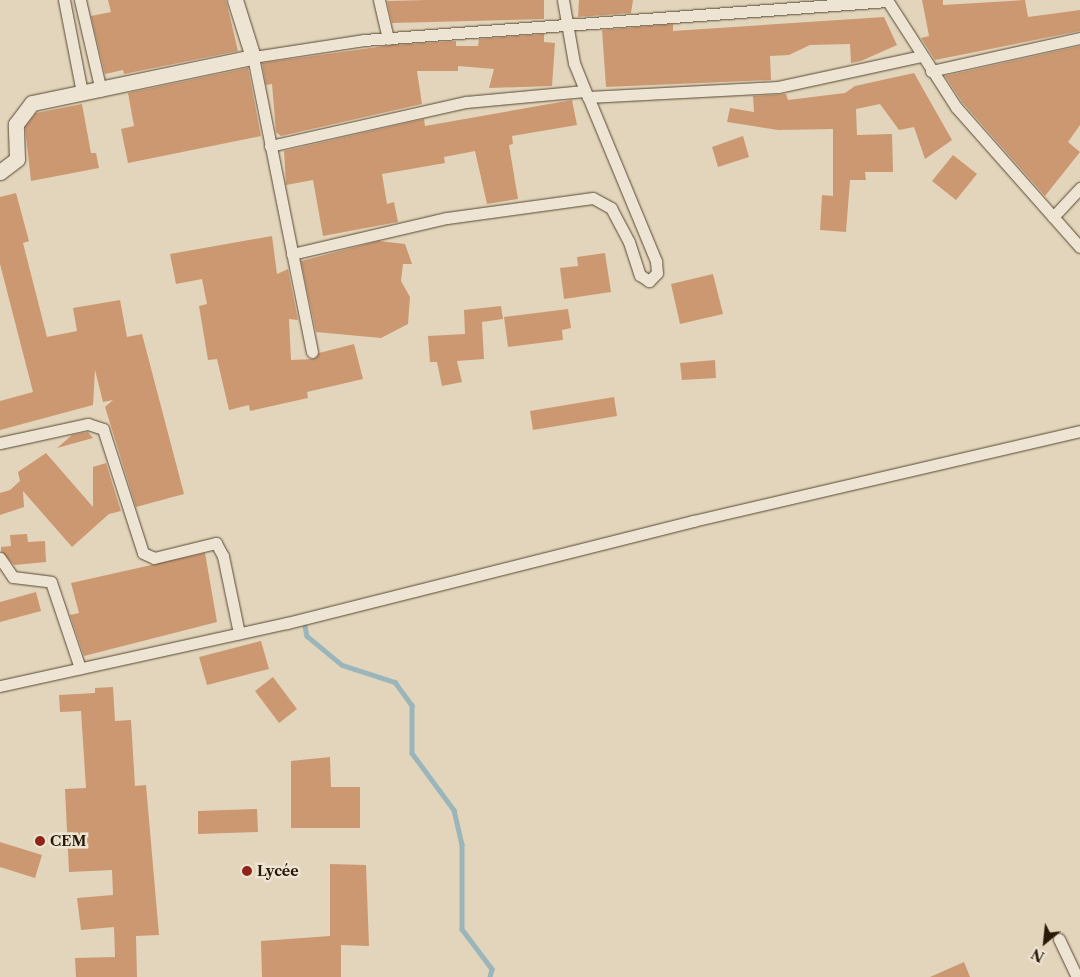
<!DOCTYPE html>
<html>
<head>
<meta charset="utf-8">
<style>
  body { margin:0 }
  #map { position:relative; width:1080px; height:977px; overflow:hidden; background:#e3d5bb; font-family:"Libre Caslon Text",serif }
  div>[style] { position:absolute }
  .stream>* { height:4.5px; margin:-2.25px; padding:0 2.25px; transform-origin:2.25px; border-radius:2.25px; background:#9ab6bb }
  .building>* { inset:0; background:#cc9871 }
  .roads { filter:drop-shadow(0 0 1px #584833) drop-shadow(0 0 1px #584833) }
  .minor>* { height:11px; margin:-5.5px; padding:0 5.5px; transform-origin:5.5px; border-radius:5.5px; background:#ede4d3 }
  .tertiary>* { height:15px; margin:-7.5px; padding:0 7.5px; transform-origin:7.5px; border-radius:7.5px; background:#ede4d3 }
  .dots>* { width:14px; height:14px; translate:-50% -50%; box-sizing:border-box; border:2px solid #ede4d3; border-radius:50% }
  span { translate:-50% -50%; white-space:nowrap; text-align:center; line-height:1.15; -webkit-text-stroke:5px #ede4d3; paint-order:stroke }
  .poi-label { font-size:14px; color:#291906; font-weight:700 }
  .left { translate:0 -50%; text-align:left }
  .north { position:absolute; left:1020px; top:917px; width:50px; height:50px; -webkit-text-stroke:4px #ede4d3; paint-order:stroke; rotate:208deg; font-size:14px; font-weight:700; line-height:20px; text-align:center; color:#291906 }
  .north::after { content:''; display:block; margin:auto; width:18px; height:22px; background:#291906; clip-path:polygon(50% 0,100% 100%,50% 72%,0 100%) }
</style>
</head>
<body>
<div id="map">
  <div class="stream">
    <i style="left:305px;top:626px;width:10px;rotate:79deg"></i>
    <i style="left:307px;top:636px;width:45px;rotate:39.6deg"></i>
    <i style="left:342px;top:665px;width:56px;rotate:17.8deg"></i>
    <i style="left:395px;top:682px;width:29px;rotate:54deg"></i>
    <i style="left:412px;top:705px;width:48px;rotate:90deg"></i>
    <i style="left:412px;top:753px;width:71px;rotate:53.6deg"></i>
    <i style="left:454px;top:810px;width:35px;rotate:77deg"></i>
    <i style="left:462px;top:844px;width:85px;rotate:90deg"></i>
    <i style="left:462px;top:929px;width:50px;rotate:53.1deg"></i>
    <i style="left:492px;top:969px;width:8px;rotate:104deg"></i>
  </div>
  <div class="building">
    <i style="clip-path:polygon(108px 0,226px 0,238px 51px,124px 74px,123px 70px,105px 74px,91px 16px,111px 12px)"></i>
    <i style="clip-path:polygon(428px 0,544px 0,544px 19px,392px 23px,387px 1px)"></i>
    <i style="clip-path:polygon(579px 0,633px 0,631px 13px,578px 17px)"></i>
    <i style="clip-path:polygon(922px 0,943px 0,943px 5px,1025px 0,1028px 17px,1080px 10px,1080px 31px,935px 60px,921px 38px,929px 36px)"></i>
    <i style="clip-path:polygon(884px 17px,897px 45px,861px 61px,851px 63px,850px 44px,810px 45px,789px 55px,770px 56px,771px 80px,606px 87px,602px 30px,673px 24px,673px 31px)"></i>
    <i style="clip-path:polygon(544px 34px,544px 42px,555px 43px,552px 86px,489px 88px,494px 69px,458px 66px,458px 71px,417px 71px,422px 104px,281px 136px,276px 132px,272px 84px,266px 85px,262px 63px,392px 45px,456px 41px,456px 46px,478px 46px,479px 39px)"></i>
    <i style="clip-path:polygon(1080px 46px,1080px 125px,1068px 142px,1080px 152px,1045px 196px,962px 102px,945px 76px)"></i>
    <i style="clip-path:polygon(248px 68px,261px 136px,128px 163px,121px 129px,134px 126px,128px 93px)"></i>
    <i style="clip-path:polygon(914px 73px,952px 140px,925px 159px,914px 127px,899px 130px,880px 104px,856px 109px,857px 135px,892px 134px,893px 172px,865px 172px,866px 180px,850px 180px,846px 232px,820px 230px,822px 195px,833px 196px,833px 129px,778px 130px,727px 122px,730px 108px,754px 112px,753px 96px,786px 94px,788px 100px,845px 93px,855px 86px)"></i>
    <i style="clip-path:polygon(572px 100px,577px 125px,512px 136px,513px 144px,509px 145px,518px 199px,487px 204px,475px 151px,444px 157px,445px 163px,382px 174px,387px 204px,394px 202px,398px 222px,323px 236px,313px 180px,286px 185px,284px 151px,424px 119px,425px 126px)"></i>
    <i style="clip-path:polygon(82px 104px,91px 153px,96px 153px,99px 168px,31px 181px,25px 127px,36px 113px)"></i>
    <i style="clip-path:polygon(743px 136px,749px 157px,718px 167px,712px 147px)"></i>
    <i style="clip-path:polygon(953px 155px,977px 174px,956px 200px,932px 181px)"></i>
    <i style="clip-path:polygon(16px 193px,29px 241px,23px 243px,47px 337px,77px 331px,73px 308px,120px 300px,127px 337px,142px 334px,184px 494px,136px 507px,105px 407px,113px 400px,103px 402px,95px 370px,93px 405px,0 430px,0 401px,33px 392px,0 264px,0 197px)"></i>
    <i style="clip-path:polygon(272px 236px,277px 274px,288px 269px,298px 320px,289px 319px,291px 360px,314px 359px,319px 353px,354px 344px,363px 379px,307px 392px,308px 398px,250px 411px,249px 405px,229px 410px,217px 359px,208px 360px,199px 306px,207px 304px,202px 279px,176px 284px,170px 254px)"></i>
    <i style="clip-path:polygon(379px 241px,405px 244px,412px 264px,403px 264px,401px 281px,410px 297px,408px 324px,381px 338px,316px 332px,301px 261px)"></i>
    <i style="clip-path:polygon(605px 253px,611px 292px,564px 299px,560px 268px,578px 266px,577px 257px)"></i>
    <i style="clip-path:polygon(713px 274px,723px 314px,680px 324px,671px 284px)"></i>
    <i style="clip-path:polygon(501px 306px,503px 319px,482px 322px,484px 359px,457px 361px,462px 382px,442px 386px,437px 362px,430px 362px,428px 336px,465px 334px,464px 310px)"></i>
    <i style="clip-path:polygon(568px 309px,571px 328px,562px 330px,563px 340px,508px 347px,504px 317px)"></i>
    <i style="clip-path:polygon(715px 360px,716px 378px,682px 380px,680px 363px)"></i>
    <i style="clip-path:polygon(614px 397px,617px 416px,533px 430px,530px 411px)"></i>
    <i style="clip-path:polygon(88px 432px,93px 438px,57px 448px,72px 435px)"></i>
    <i style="clip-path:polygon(46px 453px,93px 507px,93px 467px,106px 463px,121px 511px,109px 514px,72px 547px,23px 491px,24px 507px,0 515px,0 493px,10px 490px,20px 481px,18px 472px)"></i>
    <i style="clip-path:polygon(27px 534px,28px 542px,45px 541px,46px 562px,14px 565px,1px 551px,1px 547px,11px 546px,10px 535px)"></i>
    <i style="clip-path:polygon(205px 553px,217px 622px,84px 656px,70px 615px,79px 613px,71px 583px)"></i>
    <i style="clip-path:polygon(36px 592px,41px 611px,0 622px,0 602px)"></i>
    <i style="clip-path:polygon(261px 641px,269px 669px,207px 685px,199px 657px)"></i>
    <i style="clip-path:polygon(273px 677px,297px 709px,279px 723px,255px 691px)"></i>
    <i style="clip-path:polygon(113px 687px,115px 721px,131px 720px,135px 786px,146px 785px,159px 935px,136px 936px,137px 977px,76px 977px,75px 958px,115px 957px,114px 927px,81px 930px,77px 898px,113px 895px,112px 870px,69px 872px,65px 789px,86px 788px,81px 711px,60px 712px,59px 695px,95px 693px,95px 688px)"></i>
    <i style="clip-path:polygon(330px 757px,331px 787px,360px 787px,360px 828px,291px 828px,291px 761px)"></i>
    <i style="clip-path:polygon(257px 809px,258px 832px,198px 834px,198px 811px)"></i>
    <i style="clip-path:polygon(0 842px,42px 855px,35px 878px,0 867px)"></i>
    <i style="clip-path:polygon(330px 864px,366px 865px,369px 946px,341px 945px,341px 977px,262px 977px,261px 941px,330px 936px)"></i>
    <i style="clip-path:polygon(964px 962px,970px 977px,930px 977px)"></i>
  </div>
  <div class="roads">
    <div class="minor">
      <i style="left:64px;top:0;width:95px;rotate:79deg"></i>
      <i style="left:80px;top:0;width:93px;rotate:77deg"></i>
      <i style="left:379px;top:0;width:40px;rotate:77deg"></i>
      <i style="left:563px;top:0;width:64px;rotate:80.1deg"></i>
      <i style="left:574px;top:63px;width:37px;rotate:68deg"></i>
      <i style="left:588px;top:97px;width:190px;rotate:-3deg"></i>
      <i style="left:778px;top:87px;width:146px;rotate:-12.2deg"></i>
      <i style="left:887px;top:0;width:127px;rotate:57.2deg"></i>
      <i style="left:956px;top:107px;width:187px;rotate:48.5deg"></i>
      <i style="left:931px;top:71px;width:153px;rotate:-12.5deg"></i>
      <i style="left:270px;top:146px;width:201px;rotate:-12.7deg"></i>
      <i style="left:466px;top:102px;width:119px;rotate:-5.3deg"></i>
      <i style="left:1053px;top:217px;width:40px;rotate:-47deg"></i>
      <i style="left:292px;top:254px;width:159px;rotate:-13.1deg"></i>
      <i style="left:447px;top:218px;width:147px;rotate:-7.8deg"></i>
      <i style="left:593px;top:198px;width:21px;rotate:29deg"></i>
      <i style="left:611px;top:208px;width:38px;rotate:62deg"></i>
      <i style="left:629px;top:242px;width:35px;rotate:72deg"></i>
      <i style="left:640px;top:275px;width:11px;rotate:34deg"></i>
      <i style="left:649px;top:281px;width:11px;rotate:-45deg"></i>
      <i style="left:657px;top:273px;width:12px;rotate:-95deg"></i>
      <i style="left:656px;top:261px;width:178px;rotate:-112.5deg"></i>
      <i style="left:312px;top:352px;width:301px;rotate:-101.3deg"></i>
      <i style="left:253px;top:57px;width:112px;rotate:-8.7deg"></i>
      <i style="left:364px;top:40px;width:524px;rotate:-4.26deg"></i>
      <i style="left:0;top:443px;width:90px;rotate:-12.2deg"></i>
      <i style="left:88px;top:424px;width:16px;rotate:18deg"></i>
      <i style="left:103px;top:429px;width:130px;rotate:72.1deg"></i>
      <i style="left:143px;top:553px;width:12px;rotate:24deg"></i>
      <i style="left:154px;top:558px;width:64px;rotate:-13.6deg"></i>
      <i style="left:216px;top:543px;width:15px;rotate:62deg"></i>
      <i style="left:223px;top:556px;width:79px;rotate:78.3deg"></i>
      <i style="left:0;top:558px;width:23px;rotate:56deg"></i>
      <i style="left:13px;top:577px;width:38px;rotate:7deg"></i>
      <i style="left:51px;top:582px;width:91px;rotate:71.4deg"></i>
      <i style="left:0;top:686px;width:294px;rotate:-12.4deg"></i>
      <i style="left:287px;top:623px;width:419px;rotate:-14.1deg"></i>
      <i style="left:693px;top:521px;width:397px;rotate:-13.1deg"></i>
      <i style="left:1059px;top:939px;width:42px;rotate:64.7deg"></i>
    </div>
    <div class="tertiary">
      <i style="left:0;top:172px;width:21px;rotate:-37deg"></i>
      <i style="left:17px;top:159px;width:35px;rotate:-92deg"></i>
      <i style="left:16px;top:124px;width:26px;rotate:-53deg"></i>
      <i style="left:32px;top:103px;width:226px;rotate:-11.8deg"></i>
      <i style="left:253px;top:57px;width:60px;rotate:-107.5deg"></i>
    </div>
  </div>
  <div class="dots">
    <i style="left:40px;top:841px;background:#8f2418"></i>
    <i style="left:247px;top:871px;background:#8f2418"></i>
  </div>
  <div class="poi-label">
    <span class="left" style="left:50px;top:841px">CEM</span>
    <span class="left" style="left:257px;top:871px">Lycée</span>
  </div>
  <div class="north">N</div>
</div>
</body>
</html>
